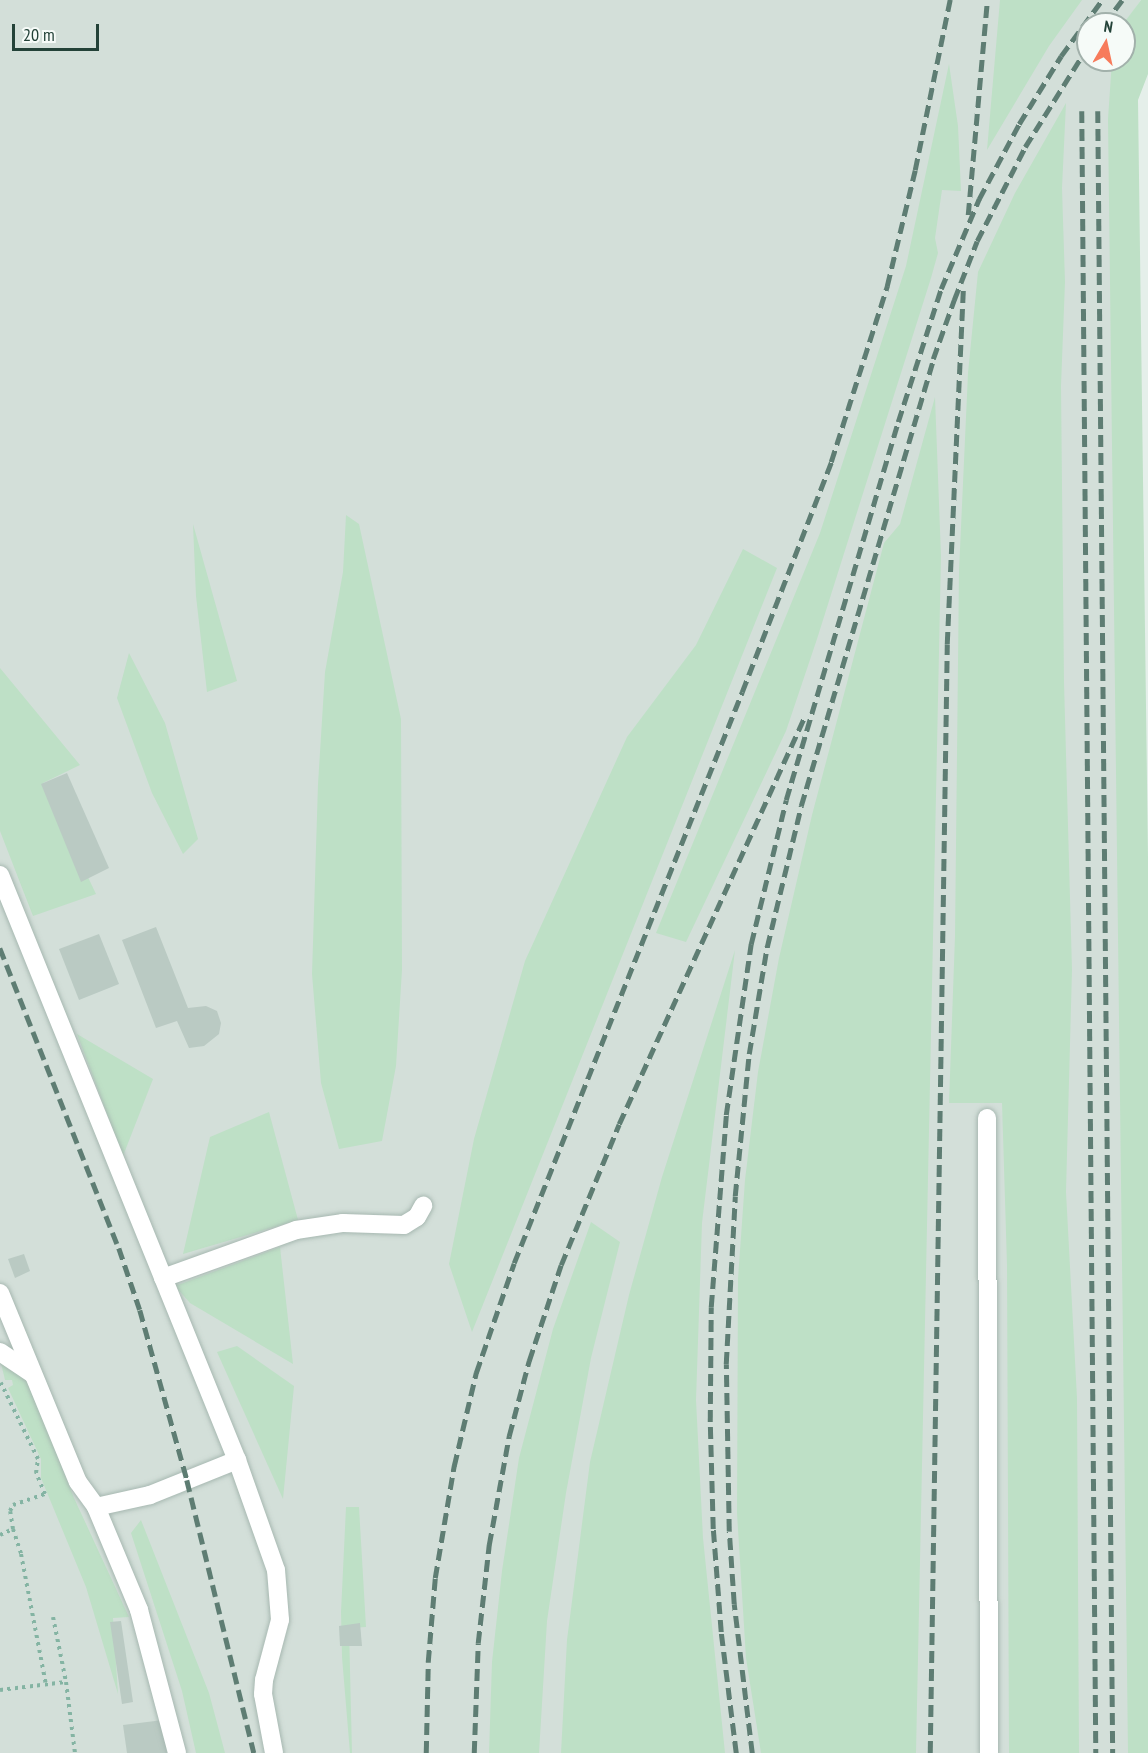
<!DOCTYPE html>
<html>
<head>
<meta charset="utf-8">
<style>
  body { margin:0 }
  #map { position:relative; width:1148px; height:1753px; overflow:hidden; background:#e5efea; font-family:"PT Sans Narrow",sans-serif }
  div>[style] { position:absolute }
  .built>* { inset:0; background:#d3dfd9 }
  .green>* { inset:0; background:#bee0c6 }
  .building>* { inset:0; background:#bacac3 }
  .path>* { height:4px; margin-top:-2px; transform-origin:0; background:repeating-linear-gradient(90deg,#84b4a3 0 3px,transparent 0 7.5px) }
  .roads { filter:drop-shadow(0 0 2px #a7b8b1) drop-shadow(0 0 2px #a7b8b1) }
  .minor>* { height:18px; margin:-9px; padding:0 9px; transform-origin:9px; border-radius:9px; background:#fff }
  .rail>* { height:4.5px; margin-top:-2.25px; transform-origin:0; background:repeating-linear-gradient(90deg,#5e7d73 0 12px,transparent 0 18px) }
  span { translate:-50% -50%; white-space:nowrap; text-align:center; line-height:1.15; -webkit-text-stroke:4.5px #f6fbf8; paint-order:stroke }
  .north { position:absolute; left:1076px; top:12px; width:60px; height:60px; box-sizing:border-box; background:#f6fbf8; border:2px solid #a2b1ab; border-radius:50%; rotate:9deg; font-size:16px; font-weight:700; line-height:24px; text-align:center; color:#234238 }
  .north::after { content:''; display:block; margin:auto; width:21px; height:27px; background:#f77b5b; clip-path:polygon(50% 0,100% 100%,50% 72%,0 100%) }
  .scale { position:absolute; left:12px; top:24px; width:87px; height:27px; box-sizing:border-box; border:3px solid #234238; border-top:0; padding-left:8px; font-size:18px; line-height:21px; white-space:nowrap; color:#234238; -webkit-text-stroke:4px #f6fbf8; paint-order:stroke }
</style>
</head>
<body>
<div id="map">
  <div class="built">
    <i style="clip-path:polygon(0 0,1141px 0,1124px 24px,1088px 24px,1088px 60px,1124px 60px,1141px 1753px,0 1753px)"></i>
  </div>
  <div class="green">
    <i style="clip-path:polygon(1000px 0,1082px 0,1049px 46px,987px 150px)"></i>
    <i style="clip-path:polygon(1141px 0,1148px 0,1148px 74px,1138px 100px,1148px 857px,1148px 1753px,1128px 1753px,1108px 119px,1112px 60px,1124px 60px,1123px 24px)"></i>
    <i style="clip-path:polygon(949px 64px,958px 126px,961px 191px,942px 190px,935px 238px,938px 253px,931px 278px,817px 639px,786px 731px,686px 942px,656px 933px,820px 533px,906px 266px)"></i>
    <i style="clip-path:polygon(1066px 103px,1062px 188px,1065px 282px,1061px 386px,1064px 682px,1072px 970px,1066px 1192px,1077px 1398px,1079px 1753px,1009px 1753px,1007px 1265px,1002px 1103px,949px 1103px,955px 936px,959px 571px,968px 373px,978px 272px,1015px 193px)"></i>
    <i style="clip-path:polygon(935px 397px,941px 556px,916px 1753px,761px 1753px,746px 1658px,737px 1513px,738px 1279px,745px 1180px,758px 1072px,779px 958px,812px 815px,884px 543px,900px 524px)"></i>
    <i style="clip-path:polygon(346px 515px,359px 524px,401px 719px,402px 970px,396px 1066px,382px 1141px,339px 1149px,321px 1083px,312px 974px,318px 784px,325px 672px,343px 572px)"></i>
    <i style="clip-path:polygon(193px 524px,237px 681px,207px 692px,196px 596px)"></i>
    <i style="clip-path:polygon(743px 549px,777px 568px,472px 1332px,449px 1264px,474px 1139px,525px 961px,627px 737px,696px 645px)"></i>
    <i style="clip-path:polygon(129px 653px,165px 723px,198px 839px,183px 854px,152px 793px,117px 698px)"></i>
    <i style="clip-path:polygon(0 668px,80px 765px,43px 783px,96px 894px,33px 916px,0 831px)"></i>
    <i style="clip-path:polygon(735px 950px,702px 1223px,696px 1400px,703px 1538px,725px 1753px,561px 1753px,567px 1640px,590px 1462px,629px 1295px,662px 1177px)"></i>
    <i style="clip-path:polygon(77px 1034px,153px 1079px,123px 1156px)"></i>
    <i style="clip-path:polygon(269px 1112px,298px 1220px,183px 1254px,210px 1137px)"></i>
    <i style="clip-path:polygon(591px 1222px,620px 1242px,591px 1358px,566px 1493px,547px 1621px,539px 1753px,489px 1753px,492px 1662px,502px 1571px,519px 1458px,553px 1329px)"></i>
    <i style="clip-path:polygon(280px 1247px,293px 1364px,190px 1303px,175px 1286px)"></i>
    <i style="clip-path:polygon(237px 1346px,294px 1386px,283px 1499px,217px 1352px)"></i>
    <i style="clip-path:polygon(0 1359px,27px 1378px,74px 1498px,129px 1617px,113px 1618px,118px 1694px,86px 1587px,41px 1478px,41px 1459px,8px 1388px,13px 1385px,12px 1380px,5px 1380px)"></i>
    <i style="clip-path:polygon(346px 1507px,359px 1507px,366px 1627px,349px 1628px,352px 1753px,350px 1753px,342px 1657px,341px 1612px)"></i>
    <i style="clip-path:polygon(141px 1520px,209px 1693px,225px 1753px,196px 1753px,182px 1691px,131px 1533px)"></i>
  </div>
  <div class="building">
    <i style="clip-path:polygon(67px 773px,109px 868px,81px 882px,41px 784px)"></i>
    <i style="clip-path:polygon(156px 927px,188px 1008px,206px 1006px,217px 1011px,221px 1023px,219px 1034px,204px 1046px,189px 1048px,177px 1021px,156px 1028px,122px 940px)"></i>
    <i style="clip-path:polygon(99px 934px,119px 984px,79px 1000px,59px 949px)"></i>
    <i style="clip-path:polygon(24px 1254px,30px 1271px,15px 1278px,8px 1259px)"></i>
    <i style="clip-path:polygon(121px 1621px,133px 1702px,122px 1704px,110px 1622px)"></i>
    <i style="clip-path:polygon(360px 1623px,362px 1646px,340px 1646px,339px 1626px)"></i>
    <i style="clip-path:polygon(163px 1720px,167px 1753px,127px 1753px,123px 1725px)"></i>
  </div>
  <div class="path">
    <i style="left:13px;top:1529px;width:26px;rotate:72deg"></i>
    <i style="left:21px;top:1554px;width:133px;rotate:79.2deg"></i>
    <i style="left:0;top:1535px;width:14px;rotate:-25deg"></i>
    <i style="left:13px;top:1529px;width:18px;rotate:-99deg"></i>
    <i style="left:10px;top:1511px;width:7px;rotate:-63deg"></i>
    <i style="left:13px;top:1505px;width:34px;rotate:-19deg"></i>
    <i style="left:45px;top:1494px;width:23px;rotate:-113deg"></i>
    <i style="left:36px;top:1473px;width:14px;rotate:-82deg"></i>
    <i style="left:38px;top:1459px;width:85px;rotate:-116deg"></i>
    <i style="left:53px;top:1617px;width:66px;rotate:78.7deg"></i>
    <i style="left:66px;top:1682px;width:72px;rotate:82.8deg"></i>
    <i style="left:0;top:1690px;width:66px;rotate:-6.9deg"></i>
  </div>
  <div class="roads">
    <div class="minor">
      <i style="left:0;top:875px;width:631px;rotate:67.95deg"></i>
      <i style="left:237px;top:1460px;width:117px;rotate:70.5deg"></i>
      <i style="left:276px;top:1570px;width:50px;rotate:85.4deg"></i>
      <i style="left:280px;top:1620px;width:62px;rotate:104.9deg"></i>
      <i style="left:264px;top:1680px;width:14px;rotate:94deg"></i>
      <i style="left:263px;top:1694px;width:60px;rotate:79.4deg"></i>
      <i style="left:987px;top:1118px;width:635px;rotate:89.82deg"></i>
      <i style="left:163px;top:1278px;width:141px;rotate:-19.8deg"></i>
      <i style="left:296px;top:1230px;width:48px;rotate:-8.5deg"></i>
      <i style="left:343px;top:1223px;width:61px;rotate:1.9deg"></i>
      <i style="left:404px;top:1225px;width:15px;rotate:-32deg"></i>
      <i style="left:417px;top:1217px;width:13px;rotate:-61deg"></i>
      <i style="left:0;top:1293px;width:204px;rotate:67.6deg"></i>
      <i style="left:78px;top:1482px;width:31px;rotate:54deg"></i>
      <i style="left:96px;top:1507px;width:112px;rotate:67.3deg"></i>
      <i style="left:139px;top:1610px;width:148px;rotate:75.1deg"></i>
      <i style="left:0;top:1352px;width:40px;rotate:34deg"></i>
      <i style="left:96px;top:1507px;width:55px;rotate:-12.5deg"></i>
      <i style="left:150px;top:1495px;width:94px;rotate:-21.9deg"></i>
    </div>
  </div>
  <div class="rail">
    <i style="left:1104px;top:24px;width:30px;rotate:-53deg"></i>
    <i style="left:1082px;top:111px;width:1642px;rotate:89.51deg"></i>
    <i style="left:1098px;top:111px;width:1642px;rotate:89.48deg"></i>
    <i style="left:968px;top:215px;width:216px;rotate:-84.9deg"></i>
    <i style="left:0;top:948px;width:323px;rotate:68.4deg"></i>
    <i style="left:119px;top:1248px;width:65px;rotate:71.3deg"></i>
    <i style="left:140px;top:1310px;width:176px;rotate:74.5deg"></i>
    <i style="left:187px;top:1480px;width:281px;rotate:76.2deg"></i>
    <i style="left:426px;top:1753px;width:91px;rotate:-88.7deg"></i>
    <i style="left:428px;top:1662px;width:84px;rotate:-85.2deg"></i>
    <i style="left:435px;top:1578px;width:114px;rotate:-80.4deg"></i>
    <i style="left:454px;top:1466px;width:96px;rotate:-76.7deg"></i>
    <i style="left:476px;top:1373px;width:116px;rotate:-70.9deg"></i>
    <i style="left:514px;top:1263px;width:615px;rotate:-68.23deg"></i>
    <i style="left:742px;top:692px;width:247px;rotate:-68.8deg"></i>
    <i style="left:831px;top:462px;width:185px;rotate:-72.3deg"></i>
    <i style="left:887px;top:286px;width:119px;rotate:-76.4deg"></i>
    <i style="left:915px;top:170px;width:174px;rotate:-78.4deg"></i>
    <i style="left:474px;top:1753px;width:110px;rotate:-87.9deg"></i>
    <i style="left:478px;top:1643px;width:99px;rotate:-83.6deg"></i>
    <i style="left:489px;top:1545px;width:111px;rotate:-79.6deg"></i>
    <i style="left:509px;top:1436px;width:78px;rotate:-75.1deg"></i>
    <i style="left:529px;top:1361px;width:101px;rotate:-71.6deg"></i>
    <i style="left:561px;top:1265px;width:152px;rotate:-67.6deg"></i>
    <i style="left:619px;top:1124px;width:446px;rotate:-65.5deg"></i>
    <i style="left:736px;top:1753px;width:122px;rotate:-97.1deg"></i>
    <i style="left:721px;top:1632px;width:103px;rotate:-94.4deg"></i>
    <i style="left:713px;top:1529px;width:107px;rotate:-91.6deg"></i>
    <i style="left:710px;top:1422px;width:115px;rotate:-89.5deg"></i>
    <i style="left:711px;top:1307px;width:193px;rotate:-85.5deg"></i>
    <i style="left:726px;top:1115px;width:173px;rotate:-81.7deg"></i>
    <i style="left:751px;top:944px;width:148px;rotate:-76.3deg"></i>
    <i style="left:786px;top:800px;width:394px;rotate:-73.5deg"></i>
    <i style="left:898px;top:422px;width:140px;rotate:-72.1deg"></i>
    <i style="left:941px;top:289px;width:98px;rotate:-67.1deg"></i>
    <i style="left:979px;top:199px;width:85px;rotate:-61.9deg"></i>
    <i style="left:1019px;top:124px;width:80px;rotate:-58.3deg"></i>
    <i style="left:1061px;top:56px;width:69px;rotate:-53.8deg"></i>
    <i style="left:752px;top:1753px;width:150px;rotate:-96.9deg"></i>
    <i style="left:734px;top:1604px;width:73px;rotate:-93.9deg"></i>
    <i style="left:729px;top:1531px;width:167px;rotate:-91deg"></i>
    <i style="left:726px;top:1364px;width:168px;rotate:-86.9deg"></i>
    <i style="left:735px;top:1196px;width:143px;rotate:-84.4deg"></i>
    <i style="left:749px;top:1054px;width:109px;rotate:-80.5deg"></i>
    <i style="left:767px;top:947px;width:145px;rotate:-76.4deg"></i>
    <i style="left:801px;top:806px;width:466px;rotate:-73.5deg"></i>
    <i style="left:933px;top:359px;width:63px;rotate:-70.4deg"></i>
    <i style="left:954px;top:300px;width:63px;rotate:-68.7deg"></i>
    <i style="left:977px;top:241px;width:106px;rotate:-62.9deg"></i>
    <i style="left:1025px;top:147px;width:119px;rotate:-58deg"></i>
    <i style="left:930px;top:1753px;width:1109px;rotate:-89.12deg"></i>
    <i style="left:947px;top:644px;width:357px;rotate:-87.4deg"></i>
  </div>
  <div class="north">N</div>
  <div class="scale">20 m</div>
</div>
</body>
</html>
